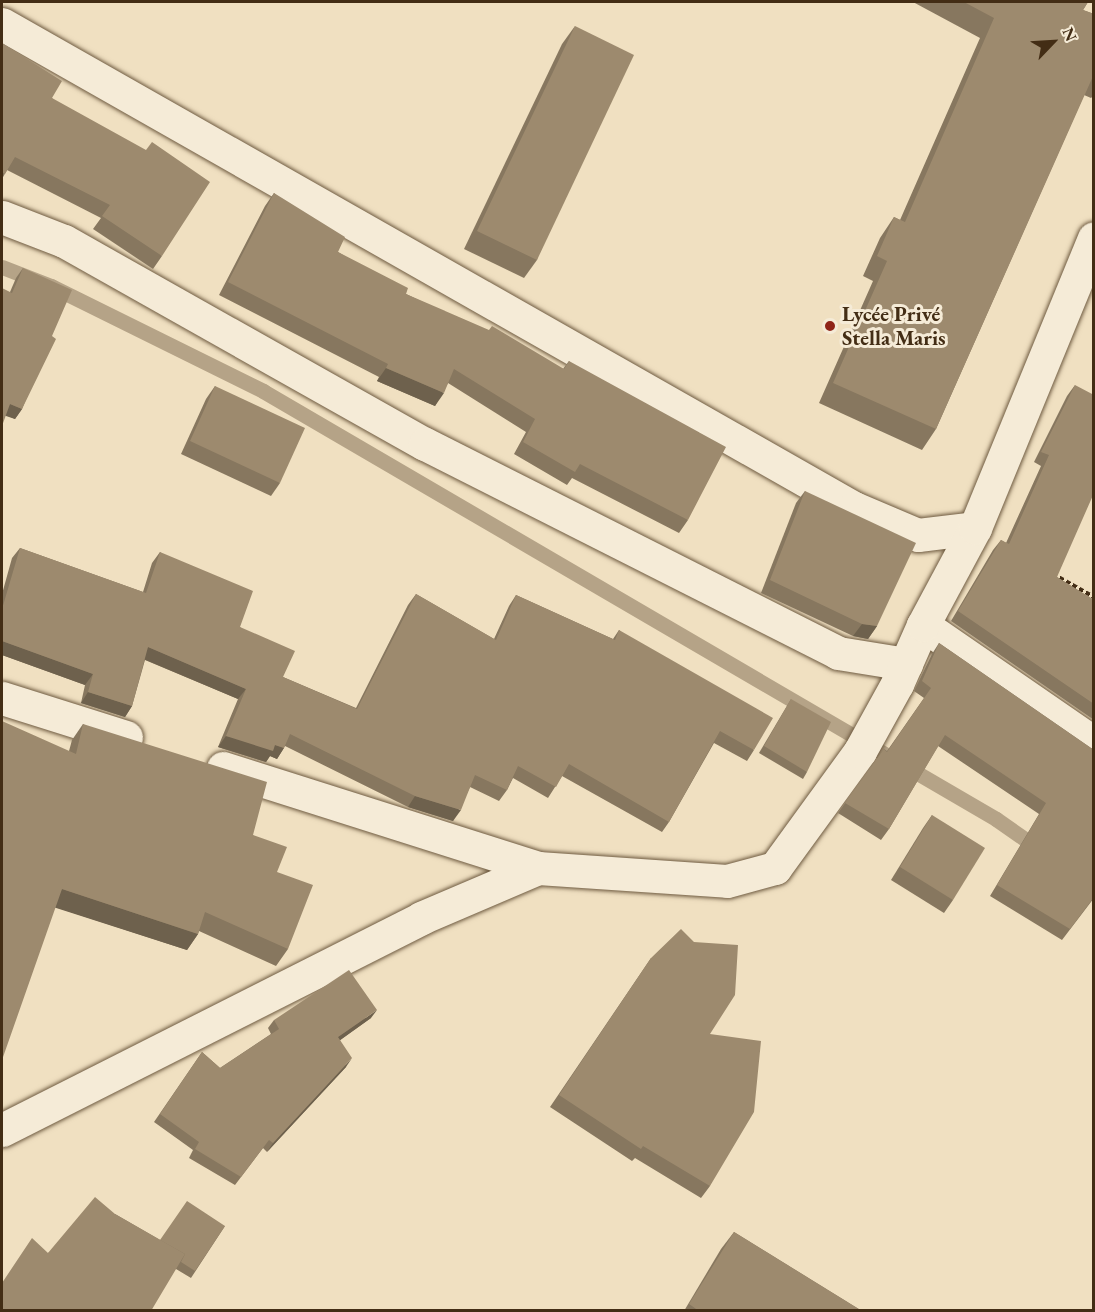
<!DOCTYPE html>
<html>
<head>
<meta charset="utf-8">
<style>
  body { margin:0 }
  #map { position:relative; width:1095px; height:1312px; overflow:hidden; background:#f0e0c1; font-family:"EB Garamond",serif }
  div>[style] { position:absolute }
  .stream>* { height:15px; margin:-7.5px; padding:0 7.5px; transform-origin:7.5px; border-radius:7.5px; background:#b5a387 }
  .path>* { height:4px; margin-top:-2px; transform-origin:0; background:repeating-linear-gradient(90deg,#432d15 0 4.5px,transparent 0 7.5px) }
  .roads { filter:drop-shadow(0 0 2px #6e5a40) drop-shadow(0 0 2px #6e5a40) }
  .minor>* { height:33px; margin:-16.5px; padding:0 16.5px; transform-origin:16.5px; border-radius:16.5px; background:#f5ebd7 }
  .wall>* { inset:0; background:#87775f }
  .shaded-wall>* { inset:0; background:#6e614d }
  .building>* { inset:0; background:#9d8a6e }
  .dots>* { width:16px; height:16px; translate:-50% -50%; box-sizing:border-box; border:3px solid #f5ebd7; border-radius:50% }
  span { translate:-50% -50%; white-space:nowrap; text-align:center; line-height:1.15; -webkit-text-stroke:6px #f5ebd7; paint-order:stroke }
  .poi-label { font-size:21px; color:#432d15; font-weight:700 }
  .left { translate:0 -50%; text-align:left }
  .frame { position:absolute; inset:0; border:3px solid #432d15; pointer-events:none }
  .north { position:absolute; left:1023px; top:12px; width:60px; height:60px; -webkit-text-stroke:4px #f5ebd7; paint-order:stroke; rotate:65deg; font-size:16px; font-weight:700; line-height:24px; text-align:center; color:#432d15 }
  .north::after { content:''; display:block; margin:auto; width:21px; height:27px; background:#432d15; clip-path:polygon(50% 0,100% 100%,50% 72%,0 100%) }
</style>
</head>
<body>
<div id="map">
  <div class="stream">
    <i style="left:2px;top:267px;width:53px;rotate:21.2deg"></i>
    <i style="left:51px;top:286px;width:237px;rotate:26.3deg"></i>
    <i style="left:263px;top:391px;width:849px;rotate:30.28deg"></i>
    <i style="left:996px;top:819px;width:52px;rotate:34.9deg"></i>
  </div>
  <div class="path">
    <i style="left:1053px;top:574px;width:47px;rotate:29.3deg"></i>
  </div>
  <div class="roads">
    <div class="minor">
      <i style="left:2px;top:24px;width:980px;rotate:29.6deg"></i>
      <i style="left:854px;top:508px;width:69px;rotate:22.9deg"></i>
      <i style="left:918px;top:535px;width:57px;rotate:-7deg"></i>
      <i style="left:2px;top:217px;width:66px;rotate:21.2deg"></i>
      <i style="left:64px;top:241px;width:414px;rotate:29.4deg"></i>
      <i style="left:425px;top:444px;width:463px;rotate:26.8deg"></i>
      <i style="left:838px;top:653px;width:69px;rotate:9.2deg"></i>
      <i style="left:923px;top:625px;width:208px;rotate:34.6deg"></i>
      <i style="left:2px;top:698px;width:130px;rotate:17.5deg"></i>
      <i style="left:223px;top:768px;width:330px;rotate:17.6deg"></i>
      <i style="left:2px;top:1130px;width:470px;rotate:-26.8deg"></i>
      <i style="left:421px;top:918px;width:127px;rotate:-23.1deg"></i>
      <i style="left:538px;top:868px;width:189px;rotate:3.9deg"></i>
      <i style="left:727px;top:881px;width:50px;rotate:-15.2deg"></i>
      <i style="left:775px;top:868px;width:145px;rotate:-54deg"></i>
      <i style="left:860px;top:751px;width:77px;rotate:-61.1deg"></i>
      <i style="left:897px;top:684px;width:64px;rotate:-66.2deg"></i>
      <i style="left:923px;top:625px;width:110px;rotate:-61.8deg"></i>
      <i style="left:975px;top:528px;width:313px;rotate:-67.7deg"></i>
    </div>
  </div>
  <div class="wall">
    <i style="clip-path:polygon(913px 2px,1088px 2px,1083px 10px,1094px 14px,1094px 95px,1091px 98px,1084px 95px,936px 429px,922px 450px,819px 403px,873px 281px,863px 276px,880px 238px,894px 217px,900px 220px,980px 38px)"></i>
    <i style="clip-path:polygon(575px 26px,537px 260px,524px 278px,464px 249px,562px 44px)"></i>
    <i style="clip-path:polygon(2px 43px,52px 98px,162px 256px,153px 269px,93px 229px,101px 218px,7px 170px,2px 179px)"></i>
    <i style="clip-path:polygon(274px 193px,338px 252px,406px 294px,563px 369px,569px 361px,688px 520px,679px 533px,572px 478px,567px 485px,514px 454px,526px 432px,448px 383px,435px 406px,377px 381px,379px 377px,219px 295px,265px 206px)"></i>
    <i style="clip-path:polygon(23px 268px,52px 336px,22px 409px,15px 419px,6px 415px,10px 292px,16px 278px)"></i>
    <i style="clip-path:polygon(1075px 385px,1057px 577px,1094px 600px,1094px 720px,951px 621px,993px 550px,1001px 540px,1006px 543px,1041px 466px,1034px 462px,1067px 396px)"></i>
    <i style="clip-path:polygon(215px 386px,280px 483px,271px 496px,181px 454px,206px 399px)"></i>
    <i style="clip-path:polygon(805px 491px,877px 626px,868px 639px,853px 636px,761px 593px,796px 503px)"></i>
    <i style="clip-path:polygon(20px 548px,143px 592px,152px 563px,160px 552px,240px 627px,283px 677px,356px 708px,408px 605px,416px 594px,494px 639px,509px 606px,516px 595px,613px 639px,619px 630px,754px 750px,747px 761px,714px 743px,669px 822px,662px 832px,562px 776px,548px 798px,513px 778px,507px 790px,499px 801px,470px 787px,453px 821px,408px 807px,285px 746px,277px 759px,270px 756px,266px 762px,218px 747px,238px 699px,145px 660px,132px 706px,125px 717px,81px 703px,85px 685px,2px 655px,2px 594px,12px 558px)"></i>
    <i style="clip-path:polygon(939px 643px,1091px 748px,1094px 898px,1062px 940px,990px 896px,1039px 814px,938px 746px,889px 829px,881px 840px,838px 813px,884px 749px,887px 751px,924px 698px,914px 691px,932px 654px)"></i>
    <i style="clip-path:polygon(791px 699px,807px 772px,803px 779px,759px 753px)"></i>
    <i style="clip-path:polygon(83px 724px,253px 835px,277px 872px,288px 949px,276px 966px,199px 931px,198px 934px,187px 950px,55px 907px,69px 751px,72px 740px)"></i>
    <i style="clip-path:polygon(932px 815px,953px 900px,944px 913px,891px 880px,923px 828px)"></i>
    <i style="clip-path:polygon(651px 958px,710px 1034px,710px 1186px,701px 1198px,635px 1158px,632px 1161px,550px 1107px)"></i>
    <i style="clip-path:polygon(371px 1018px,340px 1040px,346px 1067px,267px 1152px,263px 1148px,235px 1185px,189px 1158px,193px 1150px,154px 1122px,202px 1052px,220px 1068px,271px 1034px,268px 1028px,274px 1020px)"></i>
    <i style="clip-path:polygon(115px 1214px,160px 1240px,225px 1226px,191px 1278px,176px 1269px,48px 1253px)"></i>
    <i style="clip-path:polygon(734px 1232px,862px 1311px,684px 1311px,721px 1249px)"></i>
  </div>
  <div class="shaded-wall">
    <i style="clip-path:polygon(386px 368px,444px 393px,435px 406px,377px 381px)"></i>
    <i style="clip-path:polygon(10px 404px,22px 409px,15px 419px,3px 415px)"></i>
    <i style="clip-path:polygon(862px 624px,877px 626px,868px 639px,853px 636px)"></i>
    <i style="clip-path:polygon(2px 641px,93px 674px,85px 685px,2px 655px)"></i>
    <i style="clip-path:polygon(148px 647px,246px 689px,238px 699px,141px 658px)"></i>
    <i style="clip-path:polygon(88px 692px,132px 706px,125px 717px,81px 703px)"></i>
    <i style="clip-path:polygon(226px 736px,275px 745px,284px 748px,277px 759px,270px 756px,266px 762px,218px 747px)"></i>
    <i style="clip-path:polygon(415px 796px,461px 810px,453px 821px,408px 807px)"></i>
    <i style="clip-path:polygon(62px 889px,198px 934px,187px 950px,50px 906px)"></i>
    <i style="clip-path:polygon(377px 1010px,371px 1018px,332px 1046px,338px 1037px)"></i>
    <i style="clip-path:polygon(352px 1058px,346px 1067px,267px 1152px,273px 1143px)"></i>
  </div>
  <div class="building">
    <i style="clip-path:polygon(964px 2px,1088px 2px,1083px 10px,1094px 14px,1094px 74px,936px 429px,833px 383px,887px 261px,877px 256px,894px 217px,905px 222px,994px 18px)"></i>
    <i style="clip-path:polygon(575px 26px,634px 55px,537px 260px,477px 231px)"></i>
    <i style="clip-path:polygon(2px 43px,62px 81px,52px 98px,146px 150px,152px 142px,210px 182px,162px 256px,102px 216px,110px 205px,15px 157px,5px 174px,2px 172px)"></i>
    <i style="clip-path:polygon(274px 193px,345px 237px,338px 252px,408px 288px,406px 294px,489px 330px,492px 326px,564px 369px,569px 361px,726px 447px,688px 520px,580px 464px,575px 472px,523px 442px,535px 419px,454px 369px,444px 393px,386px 368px,388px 364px,228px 282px)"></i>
    <i style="clip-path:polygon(23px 268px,72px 290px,52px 336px,56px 339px,22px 409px,10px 404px,2px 426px,2px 288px,12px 293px)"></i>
    <i style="clip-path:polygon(1075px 385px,1094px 395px,1094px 493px,1057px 577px,1094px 600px,1094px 704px,958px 611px,1001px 540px,1009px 544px,1049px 455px,1041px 452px)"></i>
    <i style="clip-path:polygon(215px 386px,305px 428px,280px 483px,190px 441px)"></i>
    <i style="clip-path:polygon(805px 491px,916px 543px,877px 626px,862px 624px,770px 580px)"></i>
    <i style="clip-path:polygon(20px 548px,146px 593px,160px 552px,253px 591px,240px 627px,295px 651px,283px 677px,357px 709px,416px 594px,496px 640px,516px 595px,615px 640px,619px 630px,773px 718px,754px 750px,720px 731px,669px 822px,569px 764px,556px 787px,518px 766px,507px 790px,475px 775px,461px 810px,415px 796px,290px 734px,284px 748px,275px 745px,273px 751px,226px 736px,246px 689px,148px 647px,132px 706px,88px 692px,93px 674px,2px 641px,2px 609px)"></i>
    <i style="clip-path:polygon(939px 643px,1091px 748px,1094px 748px,1094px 897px,1070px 929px,997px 885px,1046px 803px,945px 735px,889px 829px,845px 803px,884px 749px,887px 752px,931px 688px,922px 681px)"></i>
    <i style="clip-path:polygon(791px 699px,831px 722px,807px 772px,764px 746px)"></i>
    <i style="clip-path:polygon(2px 721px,76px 754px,83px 724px,267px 782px,253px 835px,287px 847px,277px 872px,313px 885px,288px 949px,205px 912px,198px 934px,62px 889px,2px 1060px)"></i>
    <i style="clip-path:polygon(932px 815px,985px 848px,953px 900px,900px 867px)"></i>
    <i style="clip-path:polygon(681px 929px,694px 942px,738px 945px,735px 995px,710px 1034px,761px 1041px,754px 1112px,710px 1186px,643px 1146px,641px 1149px,559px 1095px,651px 958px)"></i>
    <i style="clip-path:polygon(349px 970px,377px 1010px,338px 1037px,352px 1058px,273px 1143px,269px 1140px,241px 1177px,195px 1149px,199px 1142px,160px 1114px,202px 1052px,220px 1068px,279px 1029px,274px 1020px)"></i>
    <i style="clip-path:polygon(95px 1197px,115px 1214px,185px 1254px,151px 1311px,2px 1311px,2px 1283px,32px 1238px,48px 1253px)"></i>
    <i style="clip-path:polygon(187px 1201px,225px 1226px,195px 1271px,181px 1262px,185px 1254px,160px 1240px)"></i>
    <i style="clip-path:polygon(734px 1232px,862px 1311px,699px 1311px,689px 1304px)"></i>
  </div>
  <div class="dots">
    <i style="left:830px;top:326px;background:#8f2418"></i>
  </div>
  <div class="poi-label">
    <span class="left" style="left:842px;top:326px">Lycée Privé<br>Stella Maris</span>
  </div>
  <div class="frame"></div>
  <div class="north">N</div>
</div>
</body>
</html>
